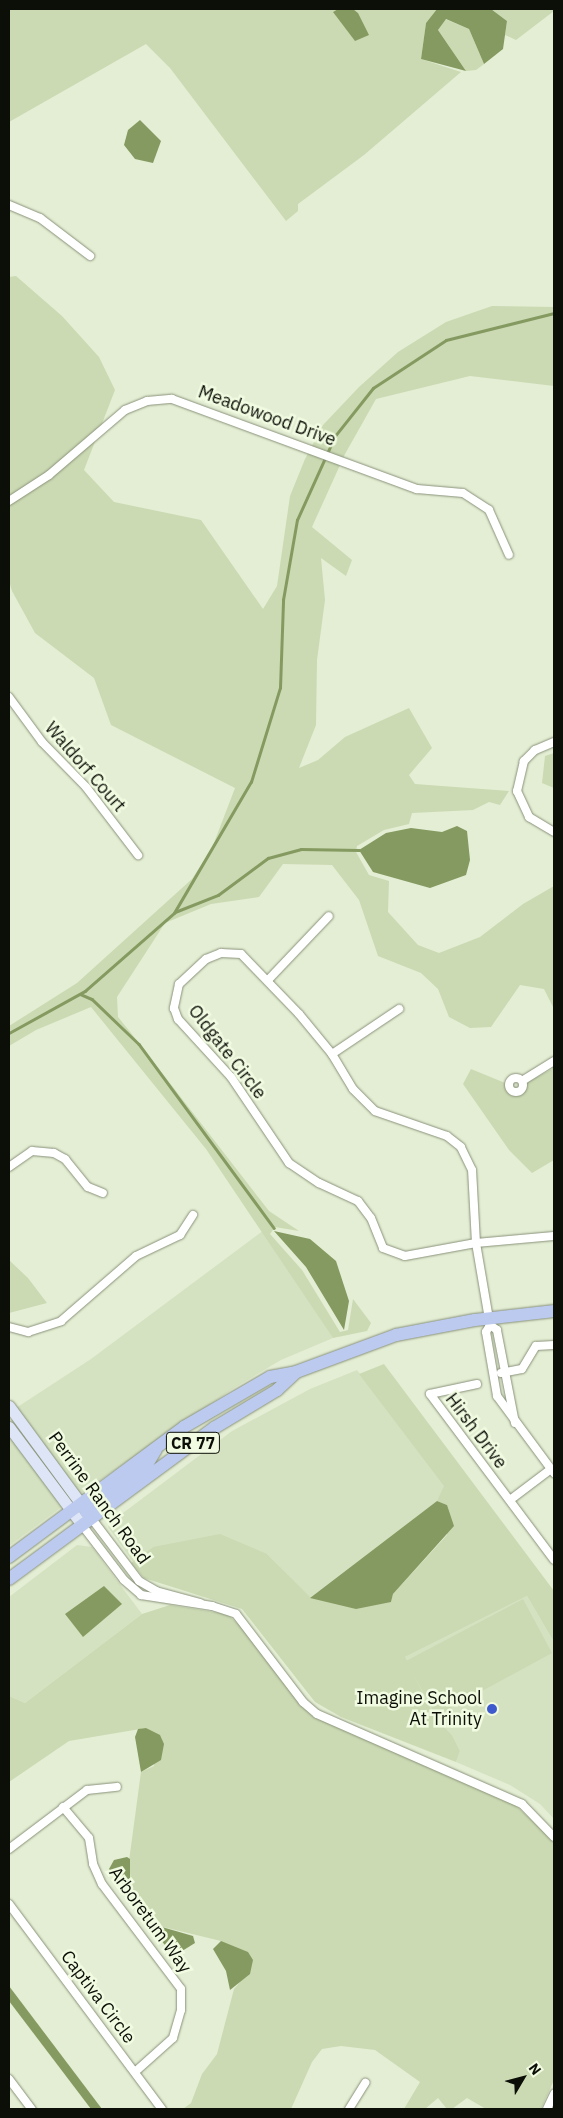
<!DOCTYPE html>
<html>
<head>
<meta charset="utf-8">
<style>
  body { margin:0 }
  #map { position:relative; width:563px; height:2118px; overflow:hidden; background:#e4eed4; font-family:"IBM Plex Sans",sans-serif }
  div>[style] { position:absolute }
  .built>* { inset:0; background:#d5e2c1 }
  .green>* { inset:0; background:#cbdab3 }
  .water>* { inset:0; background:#859a60 }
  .stream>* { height:2.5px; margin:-1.25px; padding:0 1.25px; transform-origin:1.25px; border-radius:1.25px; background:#859a60 }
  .roads { filter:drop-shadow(0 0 1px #89927a) drop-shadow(0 0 1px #89927a) }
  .street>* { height:8px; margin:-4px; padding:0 4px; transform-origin:4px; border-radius:4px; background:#fff }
  .street>.ring { margin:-4px; padding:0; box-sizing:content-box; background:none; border:8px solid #fff; border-radius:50% }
  .secondary>* { height:11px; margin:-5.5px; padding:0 5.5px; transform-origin:5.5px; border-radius:5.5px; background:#dee5f7 }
  .primary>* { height:12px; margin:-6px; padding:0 6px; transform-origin:6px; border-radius:6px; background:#bccaef }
  .dots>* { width:14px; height:14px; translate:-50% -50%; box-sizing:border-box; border:2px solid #f1fbe1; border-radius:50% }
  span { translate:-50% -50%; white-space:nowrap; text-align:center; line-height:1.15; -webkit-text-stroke:5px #f1fbe1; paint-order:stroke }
  .shield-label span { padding:1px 4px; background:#f1fbe1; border:1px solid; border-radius:4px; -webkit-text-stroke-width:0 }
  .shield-label { font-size:16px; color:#0c0f07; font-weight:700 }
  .street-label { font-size:18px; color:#0c0f07 }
  .poi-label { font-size:18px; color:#0c0f07 }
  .right { translate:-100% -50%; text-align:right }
  .frame { position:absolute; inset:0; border:10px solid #0c0f07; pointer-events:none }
  .north { position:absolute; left:498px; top:2053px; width:50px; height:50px; -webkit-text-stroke:4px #f1fbe1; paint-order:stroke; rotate:53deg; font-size:14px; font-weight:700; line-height:20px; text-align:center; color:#0c0f07 }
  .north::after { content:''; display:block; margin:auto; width:18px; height:22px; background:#0c0f07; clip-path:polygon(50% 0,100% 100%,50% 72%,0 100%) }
</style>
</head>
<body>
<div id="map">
  <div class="built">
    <i style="clip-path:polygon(264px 1230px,333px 1338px,281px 1360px,234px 1388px,80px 1494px,16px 1408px,91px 1359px)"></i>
    <i style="clip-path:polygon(357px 1370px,445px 1486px,437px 1501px,310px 1598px,267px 1554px,153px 1547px,133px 1562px,108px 1527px,111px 1522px,232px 1431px,310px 1389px)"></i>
    <i style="clip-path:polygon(9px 1434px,63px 1506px,9px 1546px)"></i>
    <i style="clip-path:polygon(77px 1545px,92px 1547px,142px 1614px,25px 1703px,9px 1696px,9px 1597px)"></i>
    <i style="clip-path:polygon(527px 1596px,554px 1642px,554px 1819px,540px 1804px,510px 1785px,456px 1762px,460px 1751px,452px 1735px,435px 1719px,405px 1663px,405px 1657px)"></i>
  </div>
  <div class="green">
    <i style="clip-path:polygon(9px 9px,338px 9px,333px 12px,358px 13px,353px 9px,437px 9px,426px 23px,421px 59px,461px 72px,364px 155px,298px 204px,298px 211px,286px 221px,170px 68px,146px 44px,9px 122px)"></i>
    <i style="clip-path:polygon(491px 9px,554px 9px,554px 11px,516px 40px,505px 35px,507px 21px)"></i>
    <i style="clip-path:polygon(445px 19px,469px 29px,484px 64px,476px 70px,466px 71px,438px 30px)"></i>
    <i style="clip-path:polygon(16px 276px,62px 316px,99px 357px,115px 390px,84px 470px,114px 502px,201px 520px,263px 609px,277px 586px,290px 496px,305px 459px,323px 425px,359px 387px,398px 352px,446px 322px,492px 306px,554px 307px,554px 386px,470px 376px,376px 399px,345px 454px,312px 527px,352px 560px,346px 576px,321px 558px,325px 600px,317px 660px,316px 725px,299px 768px,318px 760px,345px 737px,409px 708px,432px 748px,409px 775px,415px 784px,509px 791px,500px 805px,489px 802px,473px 810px,412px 813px,409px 824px,384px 830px,357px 846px,356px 852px,369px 875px,389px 881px,388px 912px,418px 945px,439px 953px,480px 937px,523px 904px,554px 886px,554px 1009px,544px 989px,520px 985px,491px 1027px,470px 1028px,449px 1017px,438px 989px,421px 973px,378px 956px,359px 900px,332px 865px,283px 864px,259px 897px,211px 904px,165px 923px,117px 997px,118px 1017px,131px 1033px,269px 1211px,299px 1231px,275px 1227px,270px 1234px,302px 1270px,340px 1332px,348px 1330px,353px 1299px,371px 1323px,367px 1331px,333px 1338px,206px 1149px,91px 1007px,36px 1030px,9px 1046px,9px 1026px,77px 983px,192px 879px,212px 848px,235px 788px,111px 725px,94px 678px,35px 633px,12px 591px,9px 581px,9px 277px)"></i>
    <i style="clip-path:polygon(554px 753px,554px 788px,542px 783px,545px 756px)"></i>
    <i style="clip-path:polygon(554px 1058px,554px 1160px,532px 1173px,509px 1150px,463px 1084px,471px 1069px,517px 1088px,552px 1069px)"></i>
    <i style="clip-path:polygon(9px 1260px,28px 1278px,47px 1303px,9px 1313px)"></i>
    <i style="clip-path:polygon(384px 1364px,554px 1591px,554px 1642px,527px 1596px,405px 1657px,435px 1718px,452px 1735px,460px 1751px,456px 1762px,341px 1717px,315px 1702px,242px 1609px,144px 1578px,131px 1563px,153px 1547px,220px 1534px,267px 1554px,311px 1598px,391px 1602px,393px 1594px,447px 1535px,447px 1505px,437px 1501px,444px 1486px,359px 1374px)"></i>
    <i style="clip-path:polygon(523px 1599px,552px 1653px,436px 1716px,406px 1661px)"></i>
    <i style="clip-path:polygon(170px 1605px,227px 1614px,245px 1630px,315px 1717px,515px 1805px,548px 1835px,554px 1844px,554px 2080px,541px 2109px,486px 2109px,467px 2098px,452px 2109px,447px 2109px,438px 2098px,425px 2109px,404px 2109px,420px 2082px,375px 2050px,341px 2046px,322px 2049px,312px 2062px,291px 2109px,183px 2109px,191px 2103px,202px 2074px,217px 2054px,234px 1989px,240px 1982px,221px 1941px,155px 1925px,132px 1894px,129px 1861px,141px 1772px,154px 1766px,153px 1733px,146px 1728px,69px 1741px,9px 1782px,9px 1696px,25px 1703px,142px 1614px)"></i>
  </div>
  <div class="water">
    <i style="clip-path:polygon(338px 9px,353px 9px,358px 13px,369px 35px,355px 41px,333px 12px)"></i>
    <i style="clip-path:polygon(437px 9px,491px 9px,507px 21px,503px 49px,484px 64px,469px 29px,446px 19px,438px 30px,466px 71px,421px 59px,426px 23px)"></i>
    <i style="clip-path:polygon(140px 120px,161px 141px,153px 163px,135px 159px,124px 145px,128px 130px)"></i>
    <i style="clip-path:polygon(457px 826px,467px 831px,470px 860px,466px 875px,430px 888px,373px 872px,359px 850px,386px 833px,411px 828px,442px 832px)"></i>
    <i style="clip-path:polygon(274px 1231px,310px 1239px,336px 1261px,349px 1301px,344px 1330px,306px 1267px)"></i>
    <i style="clip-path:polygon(437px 1501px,447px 1505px,454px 1526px,393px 1594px,391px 1602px,356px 1609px,310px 1598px)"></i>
    <i style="clip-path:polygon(104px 1586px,122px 1604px,83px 1637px,65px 1614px)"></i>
    <i style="clip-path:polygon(146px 1728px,160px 1735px,164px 1744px,161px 1760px,141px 1772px,135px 1737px,138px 1729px)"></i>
    <i style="clip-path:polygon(127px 1857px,130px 1859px,130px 1891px,109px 1869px,114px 1860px)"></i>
    <i style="clip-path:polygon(155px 1925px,193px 1936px,195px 1943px,174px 1956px,155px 1933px)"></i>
    <i style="clip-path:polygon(221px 1941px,248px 1952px,253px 1960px,250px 1974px,230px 1990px,226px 1971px,213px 1949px)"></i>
    <i style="clip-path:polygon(9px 1986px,102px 2109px,91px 2109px,9px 2001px)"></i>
  </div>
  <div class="stream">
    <i style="left:175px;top:912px;width:46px;rotate:-21.6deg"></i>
    <i style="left:218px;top:895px;width:62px;rotate:-36.5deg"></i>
    <i style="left:268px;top:858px;width:34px;rotate:-15deg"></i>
    <i style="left:301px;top:849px;width:58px;rotate:1deg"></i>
    <i style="left:80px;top:994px;width:13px;rotate:23deg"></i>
    <i style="left:92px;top:999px;width:65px;rotate:43.8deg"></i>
    <i style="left:139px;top:1044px;width:228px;rotate:53.7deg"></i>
    <i style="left:9px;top:1033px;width:87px;rotate:-28.9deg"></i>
    <i style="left:85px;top:991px;width:118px;rotate:-41.2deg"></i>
    <i style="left:174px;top:913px;width:152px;rotate:-59.6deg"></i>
    <i style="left:251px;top:782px;width:98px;rotate:-72.9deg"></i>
    <i style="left:280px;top:688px;width:88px;rotate:-88deg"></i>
    <i style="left:283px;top:600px;width:81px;rotate:-80.1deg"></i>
    <i style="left:297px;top:520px;width:92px;rotate:-65.7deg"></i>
    <i style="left:335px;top:436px;width:61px;rotate:-51.6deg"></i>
    <i style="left:373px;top:388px;width:87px;rotate:-33.3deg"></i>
    <i style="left:446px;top:340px;width:111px;rotate:-14deg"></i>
  </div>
  <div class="roads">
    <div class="street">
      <i style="left:9px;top:205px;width:34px;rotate:23deg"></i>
      <i style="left:40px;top:218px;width:63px;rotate:37.2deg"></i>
      <i style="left:9px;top:501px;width:48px;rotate:-33deg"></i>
      <i style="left:49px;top:475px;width:100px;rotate:-40.5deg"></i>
      <i style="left:125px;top:410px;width:24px;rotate:-22deg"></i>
      <i style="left:147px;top:401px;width:25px;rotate:-5deg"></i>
      <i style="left:172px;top:399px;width:261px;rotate:20.2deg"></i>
      <i style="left:417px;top:489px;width:46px;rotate:5deg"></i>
      <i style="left:463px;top:493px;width:31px;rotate:33deg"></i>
      <i style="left:489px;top:510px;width:49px;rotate:66deg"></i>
      <i style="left:9px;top:697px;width:56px;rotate:53.7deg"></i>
      <i style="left:42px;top:742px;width:63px;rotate:45.6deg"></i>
      <i style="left:86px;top:787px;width:86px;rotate:52.6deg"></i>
      <i style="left:554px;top:742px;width:21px;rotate:157deg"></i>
      <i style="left:535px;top:750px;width:16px;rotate:135deg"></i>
      <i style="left:524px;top:761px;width:31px;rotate:103deg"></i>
      <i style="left:517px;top:791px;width:29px;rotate:65deg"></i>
      <i style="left:529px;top:817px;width:29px;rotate:31deg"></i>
      <i style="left:268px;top:980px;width:88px;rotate:-46.4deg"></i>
      <i style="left:332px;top:1054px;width:81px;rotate:-33.9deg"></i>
      <i class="ring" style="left:509px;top:1078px;width:6px;height:6px"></i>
      <i style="left:522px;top:1081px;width:38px;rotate:-32deg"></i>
      <i style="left:9px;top:1167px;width:28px;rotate:-35deg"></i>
      <i style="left:32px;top:1151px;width:22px;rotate:5deg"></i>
      <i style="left:54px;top:1153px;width:13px;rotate:29deg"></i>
      <i style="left:65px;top:1159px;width:36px;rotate:51deg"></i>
      <i style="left:88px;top:1187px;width:16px;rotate:22deg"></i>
      <i style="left:490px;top:1325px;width:8px;rotate:120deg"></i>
      <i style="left:486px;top:1332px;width:65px;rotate:80.2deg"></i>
      <i style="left:497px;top:1396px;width:96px;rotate:53.5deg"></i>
      <i style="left:9px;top:1327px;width:20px;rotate:15deg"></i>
      <i style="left:28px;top:1332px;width:35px;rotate:-18deg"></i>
      <i style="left:61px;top:1321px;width:99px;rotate:-40.9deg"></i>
      <i style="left:136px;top:1256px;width:49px;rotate:-25.5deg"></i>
      <i style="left:180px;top:1235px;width:24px;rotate:-57deg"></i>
      <i style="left:501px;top:1373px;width:21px;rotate:-11deg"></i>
      <i style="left:522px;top:1369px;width:27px;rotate:-59deg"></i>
      <i style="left:536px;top:1346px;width:18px;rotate:-3deg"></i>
      <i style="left:477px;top:1384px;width:48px;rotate:168deg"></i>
      <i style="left:430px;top:1394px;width:207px;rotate:53.2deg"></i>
      <i style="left:515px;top:1423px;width:95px;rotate:-101deg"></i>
      <i style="left:497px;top:1330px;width:9px;rotate:-144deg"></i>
      <i style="left:490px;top:1325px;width:83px;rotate:-99.7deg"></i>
      <i style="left:476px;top:1243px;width:73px;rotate:-93.1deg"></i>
      <i style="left:472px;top:1170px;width:25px;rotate:-116deg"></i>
      <i style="left:461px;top:1147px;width:18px;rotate:-142deg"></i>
      <i style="left:447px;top:1136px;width:76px;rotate:-160.9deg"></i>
      <i style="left:375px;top:1111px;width:31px;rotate:-135deg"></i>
      <i style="left:353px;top:1089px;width:41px;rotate:-121deg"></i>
      <i style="left:332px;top:1054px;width:52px;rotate:-129.5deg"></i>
      <i style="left:299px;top:1014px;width:83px;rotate:-134deg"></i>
      <i style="left:241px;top:954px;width:20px;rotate:-177deg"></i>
      <i style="left:221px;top:953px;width:16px;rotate:158deg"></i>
      <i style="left:206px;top:959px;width:37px;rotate:137deg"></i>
      <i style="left:179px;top:984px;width:25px;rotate:102deg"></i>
      <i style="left:174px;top:1008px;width:12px;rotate:70deg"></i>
      <i style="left:178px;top:1019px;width:79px;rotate:47.6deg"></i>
      <i style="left:231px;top:1077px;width:104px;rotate:56deg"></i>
      <i style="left:289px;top:1163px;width:36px;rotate:34deg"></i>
      <i style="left:319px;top:1183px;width:43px;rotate:24.8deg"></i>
      <i style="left:358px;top:1201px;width:21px;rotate:53deg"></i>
      <i style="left:371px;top:1218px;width:32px;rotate:68deg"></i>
      <i style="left:383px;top:1248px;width:23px;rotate:20deg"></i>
      <i style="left:405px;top:1256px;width:72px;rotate:-10.4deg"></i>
      <i style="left:476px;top:1243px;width:78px;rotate:-5.1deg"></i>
      <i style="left:510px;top:1500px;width:51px;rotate:-37.1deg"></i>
      <i style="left:92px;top:1519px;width:78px;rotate:52.8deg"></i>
      <i style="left:139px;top:1581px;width:20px;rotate:30deg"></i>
      <i style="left:156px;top:1591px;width:46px;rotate:15.3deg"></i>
      <i style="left:82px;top:1525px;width:69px;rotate:52.6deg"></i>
      <i style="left:124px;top:1580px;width:23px;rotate:41deg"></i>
      <i style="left:141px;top:1595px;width:72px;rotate:8.8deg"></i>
      <i style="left:212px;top:1606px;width:25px;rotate:18deg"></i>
      <i style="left:236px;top:1614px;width:111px;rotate:52.7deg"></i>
      <i style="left:303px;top:1702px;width:18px;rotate:41deg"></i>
      <i style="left:317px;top:1714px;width:224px;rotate:23.7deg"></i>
      <i style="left:522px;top:1804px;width:46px;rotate:45.9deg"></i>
      <i style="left:63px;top:1807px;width:40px;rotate:50deg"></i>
      <i style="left:89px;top:1838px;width:26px;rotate:81deg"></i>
      <i style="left:93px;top:1864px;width:22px;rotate:66deg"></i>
      <i style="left:102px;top:1884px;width:131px;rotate:53deg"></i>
      <i style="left:181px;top:1989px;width:21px;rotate:90deg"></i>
      <i style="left:181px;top:2010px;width:29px;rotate:106deg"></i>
      <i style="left:173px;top:2038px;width:51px;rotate:138.2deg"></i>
      <i style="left:9px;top:1849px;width:98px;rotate:-37.1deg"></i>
      <i style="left:87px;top:1790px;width:30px;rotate:-6deg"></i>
      <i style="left:9px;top:1904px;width:256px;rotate:53.3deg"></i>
      <i style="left:9px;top:2079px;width:38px;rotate:53deg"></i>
      <i style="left:349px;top:2109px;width:31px;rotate:-58deg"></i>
      <i style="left:547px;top:2109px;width:17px;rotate:-65deg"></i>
    </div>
    <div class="secondary">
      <i style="left:9px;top:1406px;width:130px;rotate:53.7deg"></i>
      <i style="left:9px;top:1427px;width:122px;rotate:53.3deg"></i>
    </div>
    <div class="primary">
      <i style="left:86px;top:1512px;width:74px;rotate:-36.7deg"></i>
      <i style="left:145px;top:1468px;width:21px;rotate:-59deg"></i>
      <i style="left:9px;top:1557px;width:218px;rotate:-36.6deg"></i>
      <i style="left:184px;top:1427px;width:99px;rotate:-30.2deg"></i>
      <i style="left:270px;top:1377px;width:26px;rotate:-11deg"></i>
      <i style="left:296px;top:1372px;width:107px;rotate:-20.3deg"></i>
      <i style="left:396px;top:1335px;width:80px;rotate:-10.8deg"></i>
      <i style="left:475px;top:1320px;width:80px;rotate:-6.5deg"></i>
      <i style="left:9px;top:1579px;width:255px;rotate:-36.4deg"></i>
      <i style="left:214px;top:1428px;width:74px;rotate:-31.1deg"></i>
      <i style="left:277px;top:1390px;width:26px;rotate:-43deg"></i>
    </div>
  </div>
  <div class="dots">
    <i style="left:492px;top:1709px;background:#3e5acd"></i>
  </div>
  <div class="shield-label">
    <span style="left:193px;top:1443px">CR 77</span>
  </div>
  <div class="street-label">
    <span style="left:267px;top:416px;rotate:20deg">Meadowood Drive</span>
    <span style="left:85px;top:767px;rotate:49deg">Waldorf Court</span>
    <span style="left:227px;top:1052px;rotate:52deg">Oldgate Circle</span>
    <span style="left:476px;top:1431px;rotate:53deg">Hirsh Drive</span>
    <span style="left:99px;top:1498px;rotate:54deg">Perrine Ranch Road</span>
    <span style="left:150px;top:1920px;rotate:54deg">Arboretum Way</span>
    <span style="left:98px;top:1997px;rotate:53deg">Captiva Circle</span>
  </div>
  <div class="poi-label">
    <span class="right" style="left:482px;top:1709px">Imagine School<br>At Trinity</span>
  </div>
  <div class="frame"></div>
  <div class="north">N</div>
</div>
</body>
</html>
